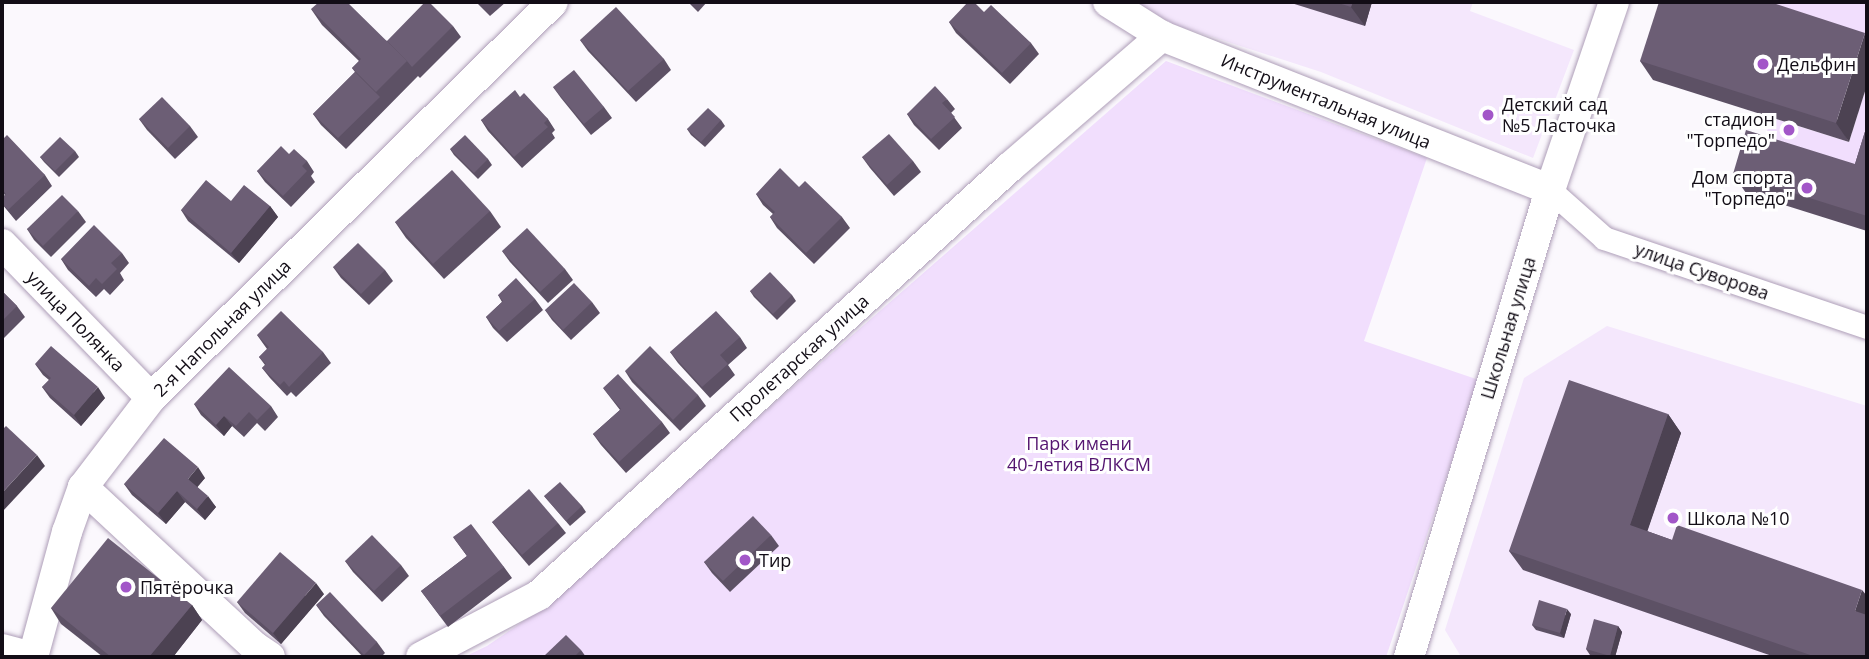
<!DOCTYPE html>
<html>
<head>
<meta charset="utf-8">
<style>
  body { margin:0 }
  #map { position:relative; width:1869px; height:659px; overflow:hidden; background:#fbf8fd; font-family:"Open Sans",sans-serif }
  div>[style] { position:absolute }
  .built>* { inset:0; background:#f4e7fc }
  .green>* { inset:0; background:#f1defd }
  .roads { filter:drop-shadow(0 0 2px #ae9eb8) drop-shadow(0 0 2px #ae9eb8) }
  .pedestrian>* { height:23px; margin:-11.5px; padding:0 11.5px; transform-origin:11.5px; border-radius:11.5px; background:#fff }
  .minor>* { height:30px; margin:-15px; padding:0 15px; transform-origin:15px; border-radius:15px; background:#fff }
  .wall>* { inset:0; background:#5d5165 }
  .shaded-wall>* { inset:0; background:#4c4252 }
  .building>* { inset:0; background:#6c5e75 }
  .dots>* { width:19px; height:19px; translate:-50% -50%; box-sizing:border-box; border:4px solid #fff; border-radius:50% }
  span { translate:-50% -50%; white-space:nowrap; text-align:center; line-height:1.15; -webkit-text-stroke:6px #fff; paint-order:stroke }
  .poi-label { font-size:18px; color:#120d16 }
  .left { translate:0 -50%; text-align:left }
  .right { translate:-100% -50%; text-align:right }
  .street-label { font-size:18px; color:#120d16 }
  .park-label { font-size:18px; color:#541570 }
  .frame { position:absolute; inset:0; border:4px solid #120d16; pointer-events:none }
</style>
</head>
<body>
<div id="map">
  <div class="built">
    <i style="clip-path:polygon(1136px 2px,1473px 2px,1470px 11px,1574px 50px,1533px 158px,1321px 72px,1172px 24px)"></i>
    <i style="clip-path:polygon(1607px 326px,1867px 406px,1867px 657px,1460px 655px,1445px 630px,1524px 378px)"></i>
  </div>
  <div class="green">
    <i style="clip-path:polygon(1725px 2px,1867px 2px,1867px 48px)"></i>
    <i style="clip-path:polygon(1166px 61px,1427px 158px,1364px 341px,1479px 380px,1386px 657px,464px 657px,487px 646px,550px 603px,604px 552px)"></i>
    <i style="clip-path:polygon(1867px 85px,1867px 183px,1760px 149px,1772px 118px,1849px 142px)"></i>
  </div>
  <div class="roads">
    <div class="pedestrian">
      <i style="left:1550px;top:190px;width:72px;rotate:41.6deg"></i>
      <i style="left:1604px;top:238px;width:278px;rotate:18.7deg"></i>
    </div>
    <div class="minor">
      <i style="left:1108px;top:2px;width:64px;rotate:32.2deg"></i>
      <i style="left:1162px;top:36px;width:417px;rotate:21.6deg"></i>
      <i style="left:2px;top:244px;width:214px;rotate:45.9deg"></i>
      <i style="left:2px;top:649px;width:31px;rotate:15deg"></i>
      <i style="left:33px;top:657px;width:130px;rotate:-74.8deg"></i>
      <i style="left:67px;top:532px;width:48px;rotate:-70.4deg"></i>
      <i style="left:270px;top:657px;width:18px;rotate:-146deg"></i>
      <i style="left:255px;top:647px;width:235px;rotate:-137.1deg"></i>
      <i style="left:83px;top:487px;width:112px;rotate:-52.6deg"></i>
      <i style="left:151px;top:398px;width:564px;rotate:-44.57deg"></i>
      <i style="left:421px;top:657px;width:133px;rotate:-27.7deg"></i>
      <i style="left:539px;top:595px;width:636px;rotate:-42.26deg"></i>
      <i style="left:1010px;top:167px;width:201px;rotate:-40.8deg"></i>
      <i style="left:1409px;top:657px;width:488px;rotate:-73.2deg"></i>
      <i style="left:1550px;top:190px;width:199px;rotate:-71.2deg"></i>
    </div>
  </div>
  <div class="wall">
    <i style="clip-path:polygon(476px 2px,506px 2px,490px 16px)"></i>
    <i style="clip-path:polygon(688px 2px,707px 2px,698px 12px)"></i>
    <i style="clip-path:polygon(1288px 2px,1372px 2px,1365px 26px)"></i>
    <i style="clip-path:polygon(1770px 2px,1849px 142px,1653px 80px,1640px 61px)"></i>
    <i style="clip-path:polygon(311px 9px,387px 41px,453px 26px,461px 37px,420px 78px,418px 76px,346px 149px,321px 125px,313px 114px,355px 72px,352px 68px,359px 61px,322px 25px)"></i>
    <i style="clip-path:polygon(984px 12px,1031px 43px,1039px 54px,1010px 84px,956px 33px,949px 22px)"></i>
    <i style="clip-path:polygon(580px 40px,664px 59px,671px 70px,636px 102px,588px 51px)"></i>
    <i style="clip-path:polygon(553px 87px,604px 107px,612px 118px,591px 135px,561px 98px)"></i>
    <i style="clip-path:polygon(520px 97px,548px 119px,555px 130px,552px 133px,555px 138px,522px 168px,488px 131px,481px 120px)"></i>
    <i style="clip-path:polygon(947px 99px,955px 109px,951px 113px,962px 128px,939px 150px,914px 125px,907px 114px)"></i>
    <i style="clip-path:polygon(139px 119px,190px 126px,198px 137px,175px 159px,147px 130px)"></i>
    <i style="clip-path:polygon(721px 120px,725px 126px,705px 147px,691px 135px,687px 129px)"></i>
    <i style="clip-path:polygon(1867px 125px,1867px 231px,1746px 193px,1733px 174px,1855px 164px)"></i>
    <i style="clip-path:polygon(2px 140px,45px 175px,52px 186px,16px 221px,2px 204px,2px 198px,5px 195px,2px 192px)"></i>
    <i style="clip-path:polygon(450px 149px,488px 159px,492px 165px,478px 179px,454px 155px)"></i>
    <i style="clip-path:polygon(75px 151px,79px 157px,59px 177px,44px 162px,40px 157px)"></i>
    <i style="clip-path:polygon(289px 154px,307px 161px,314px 172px,311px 176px,315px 182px,291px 207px,265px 182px,257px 171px)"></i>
    <i style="clip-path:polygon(862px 157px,913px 161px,921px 172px,894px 196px,870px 168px)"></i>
    <i style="clip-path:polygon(799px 187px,842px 217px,850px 228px,814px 264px,777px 228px,770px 217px,773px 214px,763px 205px,756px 194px)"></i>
    <i style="clip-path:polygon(270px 206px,278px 217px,239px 263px,188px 221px,181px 210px)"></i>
    <i style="clip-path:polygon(78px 211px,86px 222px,51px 257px,34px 240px,27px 229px)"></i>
    <i style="clip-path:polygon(490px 211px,501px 227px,444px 279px,406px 238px,395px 222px)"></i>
    <i style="clip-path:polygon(502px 251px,565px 269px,573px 280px,548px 303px,510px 262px)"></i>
    <i style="clip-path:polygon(122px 253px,129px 263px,120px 273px,124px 280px,110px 295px,104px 289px,96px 297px,68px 270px,61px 259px)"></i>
    <i style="clip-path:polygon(333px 267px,385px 270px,393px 281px,369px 305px,341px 278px)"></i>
    <i style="clip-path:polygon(2px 291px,17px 306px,25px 317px,2px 340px)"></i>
    <i style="clip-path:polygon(750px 291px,792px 295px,796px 301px,777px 320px,754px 297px)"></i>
    <i style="clip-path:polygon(498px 295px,535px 299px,543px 310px,507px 342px,493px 328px,486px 317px,502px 302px)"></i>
    <i style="clip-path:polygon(592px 302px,600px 313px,571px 340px,552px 320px,545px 310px)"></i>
    <i style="clip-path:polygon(257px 335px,323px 352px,331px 363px,296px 397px,291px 392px,287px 396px,270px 378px,262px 368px,265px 365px,259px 357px,267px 349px)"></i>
    <i style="clip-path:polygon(740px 337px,747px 348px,728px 365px,735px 375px,710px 398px,678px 363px,670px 352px)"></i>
    <i style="clip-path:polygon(35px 364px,105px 398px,81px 426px,50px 398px,42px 387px,49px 380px,43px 375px)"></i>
    <i style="clip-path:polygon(625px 371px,698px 395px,706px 406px,680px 431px,632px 382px)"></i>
    <i style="clip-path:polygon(603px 388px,662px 422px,670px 433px,626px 473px,601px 445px,593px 434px,620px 410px)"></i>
    <i style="clip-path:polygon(194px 404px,271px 406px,278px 417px,265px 431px,257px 423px,244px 437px,232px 426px,224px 436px,201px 415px)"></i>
    <i style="clip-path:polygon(1668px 414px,1681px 433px,1647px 531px,1672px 540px,1867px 657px,1775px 657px,1523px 570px,1509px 551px)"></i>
    <i style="clip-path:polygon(205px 478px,197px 487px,216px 507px,205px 520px,185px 502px,166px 524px,132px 495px,124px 484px)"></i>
    <i style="clip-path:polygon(544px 496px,582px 506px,586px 512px,570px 526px)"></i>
    <i style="clip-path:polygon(492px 522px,558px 523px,566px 533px,529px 566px,500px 532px)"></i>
    <i style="clip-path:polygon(771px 535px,779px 546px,730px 592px,712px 573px,704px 562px)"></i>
    <i style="clip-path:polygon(453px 537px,504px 567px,512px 578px,448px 627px,421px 591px,467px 556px)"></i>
    <i style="clip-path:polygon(345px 561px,401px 565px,409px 576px,382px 602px,353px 572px)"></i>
    <i style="clip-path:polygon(324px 594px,281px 644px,245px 613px,237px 602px)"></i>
    <i style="clip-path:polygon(192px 605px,202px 620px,173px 657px,103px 657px,61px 624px,51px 608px)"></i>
    <i style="clip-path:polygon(316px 605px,377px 642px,385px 653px,381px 657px,363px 657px,324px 616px)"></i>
    <i style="clip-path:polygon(1571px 614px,1564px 638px,1536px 630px,1532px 625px)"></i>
    <i style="clip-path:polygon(1618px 626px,1622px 632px,1615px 657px,1600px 657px,1590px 655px,1586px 649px)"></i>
    <i style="clip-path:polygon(581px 650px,586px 657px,543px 657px)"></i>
  </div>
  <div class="shaded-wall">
    <i style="clip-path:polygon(1353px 2px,1372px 2px,1365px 26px,1351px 7px)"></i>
    <i style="clip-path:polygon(1865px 33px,1867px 36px,1867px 85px,1849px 142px,1836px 123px)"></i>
    <i style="clip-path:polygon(270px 206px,278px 217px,239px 263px,231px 253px)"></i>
    <i style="clip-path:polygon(98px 387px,105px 398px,81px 426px,74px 415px)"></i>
    <i style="clip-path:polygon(1668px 414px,1681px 433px,1643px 544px,1630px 525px)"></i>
    <i style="clip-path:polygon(224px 416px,232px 426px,224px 436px,216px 425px)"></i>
    <i style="clip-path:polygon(37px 455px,45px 466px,2px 512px,2px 493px)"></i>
    <i style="clip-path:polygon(198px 467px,205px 478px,195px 490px,188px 479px)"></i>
    <i style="clip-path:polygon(177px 491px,185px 502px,166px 524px,158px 513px)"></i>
    <i style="clip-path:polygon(208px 496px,216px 507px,205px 520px,197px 509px)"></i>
    <i style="clip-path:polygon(316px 583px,324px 594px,281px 644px,273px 633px)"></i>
    <i style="clip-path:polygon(1862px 590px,1867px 596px,1867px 629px,1855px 611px)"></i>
    <i style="clip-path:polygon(192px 605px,202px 620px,173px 657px,149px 657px)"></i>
    <i style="clip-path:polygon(1567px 609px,1571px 614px,1564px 638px,1560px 633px)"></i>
    <i style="clip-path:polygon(1618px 626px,1622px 632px,1615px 657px,1611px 657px,1610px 656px)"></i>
  </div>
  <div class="building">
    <i style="clip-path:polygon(319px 2px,347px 2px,407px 61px,376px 92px,352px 68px,361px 59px,311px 9px)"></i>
    <i style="clip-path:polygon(425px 2px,429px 2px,453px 26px,412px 67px,407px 61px,387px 41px)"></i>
    <i style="clip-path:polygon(968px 2px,974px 2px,984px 12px,991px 5px,1031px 43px,1002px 73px,949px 22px)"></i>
    <i style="clip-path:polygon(1335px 2px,1353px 2px,1351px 7px)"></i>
    <i style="clip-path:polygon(1659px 2px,1770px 2px,1865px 33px,1836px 123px,1640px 61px)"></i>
    <i style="clip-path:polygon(616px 7px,664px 59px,628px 91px,580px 40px)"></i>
    <i style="clip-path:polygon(574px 70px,604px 107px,584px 124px,553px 87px)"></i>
    <i style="clip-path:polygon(355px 72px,380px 97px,338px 138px,313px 114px)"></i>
    <i style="clip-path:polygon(935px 86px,947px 99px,942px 103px,955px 117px,931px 139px,907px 114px)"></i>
    <i style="clip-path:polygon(515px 90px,520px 97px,524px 93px,548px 119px,544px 123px,548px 127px,514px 157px,481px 120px)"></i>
    <i style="clip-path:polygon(162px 97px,190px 126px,168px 148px,139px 119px)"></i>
    <i style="clip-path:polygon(708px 108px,721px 120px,701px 142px,687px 129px)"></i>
    <i style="clip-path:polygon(1867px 125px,1867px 216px,1733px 174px,1746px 130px,1855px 164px)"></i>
    <i style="clip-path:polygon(889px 134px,913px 161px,887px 185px,862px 157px)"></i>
    <i style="clip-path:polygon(7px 135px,45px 175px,8px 210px,2px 203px,2px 198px,6px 194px,2px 189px,2px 140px)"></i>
    <i style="clip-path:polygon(465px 135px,488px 159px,474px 173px,450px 149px)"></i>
    <i style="clip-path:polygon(60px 137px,75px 151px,55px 171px,40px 157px)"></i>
    <i style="clip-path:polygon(281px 146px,289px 154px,294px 149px,307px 161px,302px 166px,307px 171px,283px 196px,257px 171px)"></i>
    <i style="clip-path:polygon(780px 168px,799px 187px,805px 181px,842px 217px,806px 253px,770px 217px,775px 212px,756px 194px)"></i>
    <i style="clip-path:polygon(452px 170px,490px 211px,433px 264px,395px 222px)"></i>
    <i style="clip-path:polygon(206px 180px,231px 201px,244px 185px,270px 206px,231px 253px,181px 210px)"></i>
    <i style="clip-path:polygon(62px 195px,78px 211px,43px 246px,27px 229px)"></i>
    <i style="clip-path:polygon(94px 225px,122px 253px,111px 263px,117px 269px,102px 284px,96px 278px,89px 286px,61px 259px)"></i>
    <i style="clip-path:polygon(527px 228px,565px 269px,540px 292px,502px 251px)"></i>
    <i style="clip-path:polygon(358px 243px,385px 270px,361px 294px,333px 267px)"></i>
    <i style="clip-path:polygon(770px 272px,792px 295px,773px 314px,750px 291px)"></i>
    <i style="clip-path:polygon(516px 278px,535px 299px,499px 331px,486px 317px,503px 301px,498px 295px)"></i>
    <i style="clip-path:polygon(574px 283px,592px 302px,563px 330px,545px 310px)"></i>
    <i style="clip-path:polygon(2px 291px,17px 306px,2px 321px)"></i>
    <i style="clip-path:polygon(281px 311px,323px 352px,289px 387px,284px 381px,280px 385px,262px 368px,266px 364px,259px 357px,269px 347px,257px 335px)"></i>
    <i style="clip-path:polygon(716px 311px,740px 337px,720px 355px,728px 364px,702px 387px,670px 352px)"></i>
    <i style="clip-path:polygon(51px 346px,98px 387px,74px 415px,42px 387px,51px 378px,35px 364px)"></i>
    <i style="clip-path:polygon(650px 346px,698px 395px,673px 420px,625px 371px)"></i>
    <i style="clip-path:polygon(229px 367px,271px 406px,257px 420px,249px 412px,236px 426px,224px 416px,216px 425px,194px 404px)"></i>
    <i style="clip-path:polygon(618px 374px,662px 422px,619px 462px,593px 434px,621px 409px,603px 388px)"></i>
    <i style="clip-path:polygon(1569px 380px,1668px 414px,1630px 525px,1672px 540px,1677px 525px,1862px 590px,1855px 611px,1867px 615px,1867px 657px,1816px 657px,1509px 551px)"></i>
    <i style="clip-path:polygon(6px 426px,37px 455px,2px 493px,2px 430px)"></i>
    <i style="clip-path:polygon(164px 438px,198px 467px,188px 479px,208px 496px,197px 509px,177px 491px,158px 513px,124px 484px)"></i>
    <i style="clip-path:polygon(560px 482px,582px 506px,566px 521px,544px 496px)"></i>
    <i style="clip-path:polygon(529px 489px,558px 523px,522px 555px,492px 522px)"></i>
    <i style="clip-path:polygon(753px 516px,771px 535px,723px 581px,704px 562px)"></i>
    <i style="clip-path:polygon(471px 524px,504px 567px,440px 616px,421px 591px,467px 556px,453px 537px)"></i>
    <i style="clip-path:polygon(372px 535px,401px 565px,374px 591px,345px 561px)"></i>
    <i style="clip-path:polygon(108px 538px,192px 605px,149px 657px,111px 657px,51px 608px)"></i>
    <i style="clip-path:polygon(280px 552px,316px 583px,273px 633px,237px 602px)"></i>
    <i style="clip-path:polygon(330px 592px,377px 642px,364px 655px,316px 605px)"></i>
    <i style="clip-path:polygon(1539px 600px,1567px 609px,1560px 633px,1532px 625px)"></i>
    <i style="clip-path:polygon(1594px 619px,1618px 626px,1610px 656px,1586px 649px)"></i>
    <i style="clip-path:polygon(566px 635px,581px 650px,574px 657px,543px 657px)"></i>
  </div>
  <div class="dots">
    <i style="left:1763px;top:64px;background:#a256c8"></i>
    <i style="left:1488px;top:115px;background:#a256c8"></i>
    <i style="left:1789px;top:130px;background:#a256c8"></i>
    <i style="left:1807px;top:188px;background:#a256c8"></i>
    <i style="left:1673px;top:518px;background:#a256c8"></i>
    <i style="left:745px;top:560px;background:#a256c8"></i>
    <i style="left:126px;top:587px;background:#a256c8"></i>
  </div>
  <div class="poi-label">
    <span class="left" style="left:1777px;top:64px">Дельфин</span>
    <span class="left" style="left:1502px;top:115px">Детский сад<br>№5 Ласточка</span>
    <span class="right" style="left:1775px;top:130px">стадион<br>"Торпедо"</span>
    <span class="right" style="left:1793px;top:188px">Дом спорта<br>"Торпедо"</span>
    <span class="left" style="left:1687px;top:518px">Школа №10</span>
    <span class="left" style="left:759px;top:560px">Тир</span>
    <span class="left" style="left:140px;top:587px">Пятёрочка</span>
  </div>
  <div class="street-label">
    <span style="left:1326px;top:101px;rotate:22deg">Инструментальная улица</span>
    <span style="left:1702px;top:271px;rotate:19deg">улица Суворова</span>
    <span style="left:76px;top:321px;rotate:46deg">улица Полянка</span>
    <span style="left:222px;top:328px;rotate:-45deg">2-я Напольная улица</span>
    <span style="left:1508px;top:328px;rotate:-73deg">Школьная улица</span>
    <span style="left:799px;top:358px;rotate:-42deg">Пролетарская улица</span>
  </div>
  <div class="park-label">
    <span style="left:1079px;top:454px">Парк имени<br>40-летия ВЛКСМ</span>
  </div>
  <div class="frame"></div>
</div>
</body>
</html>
